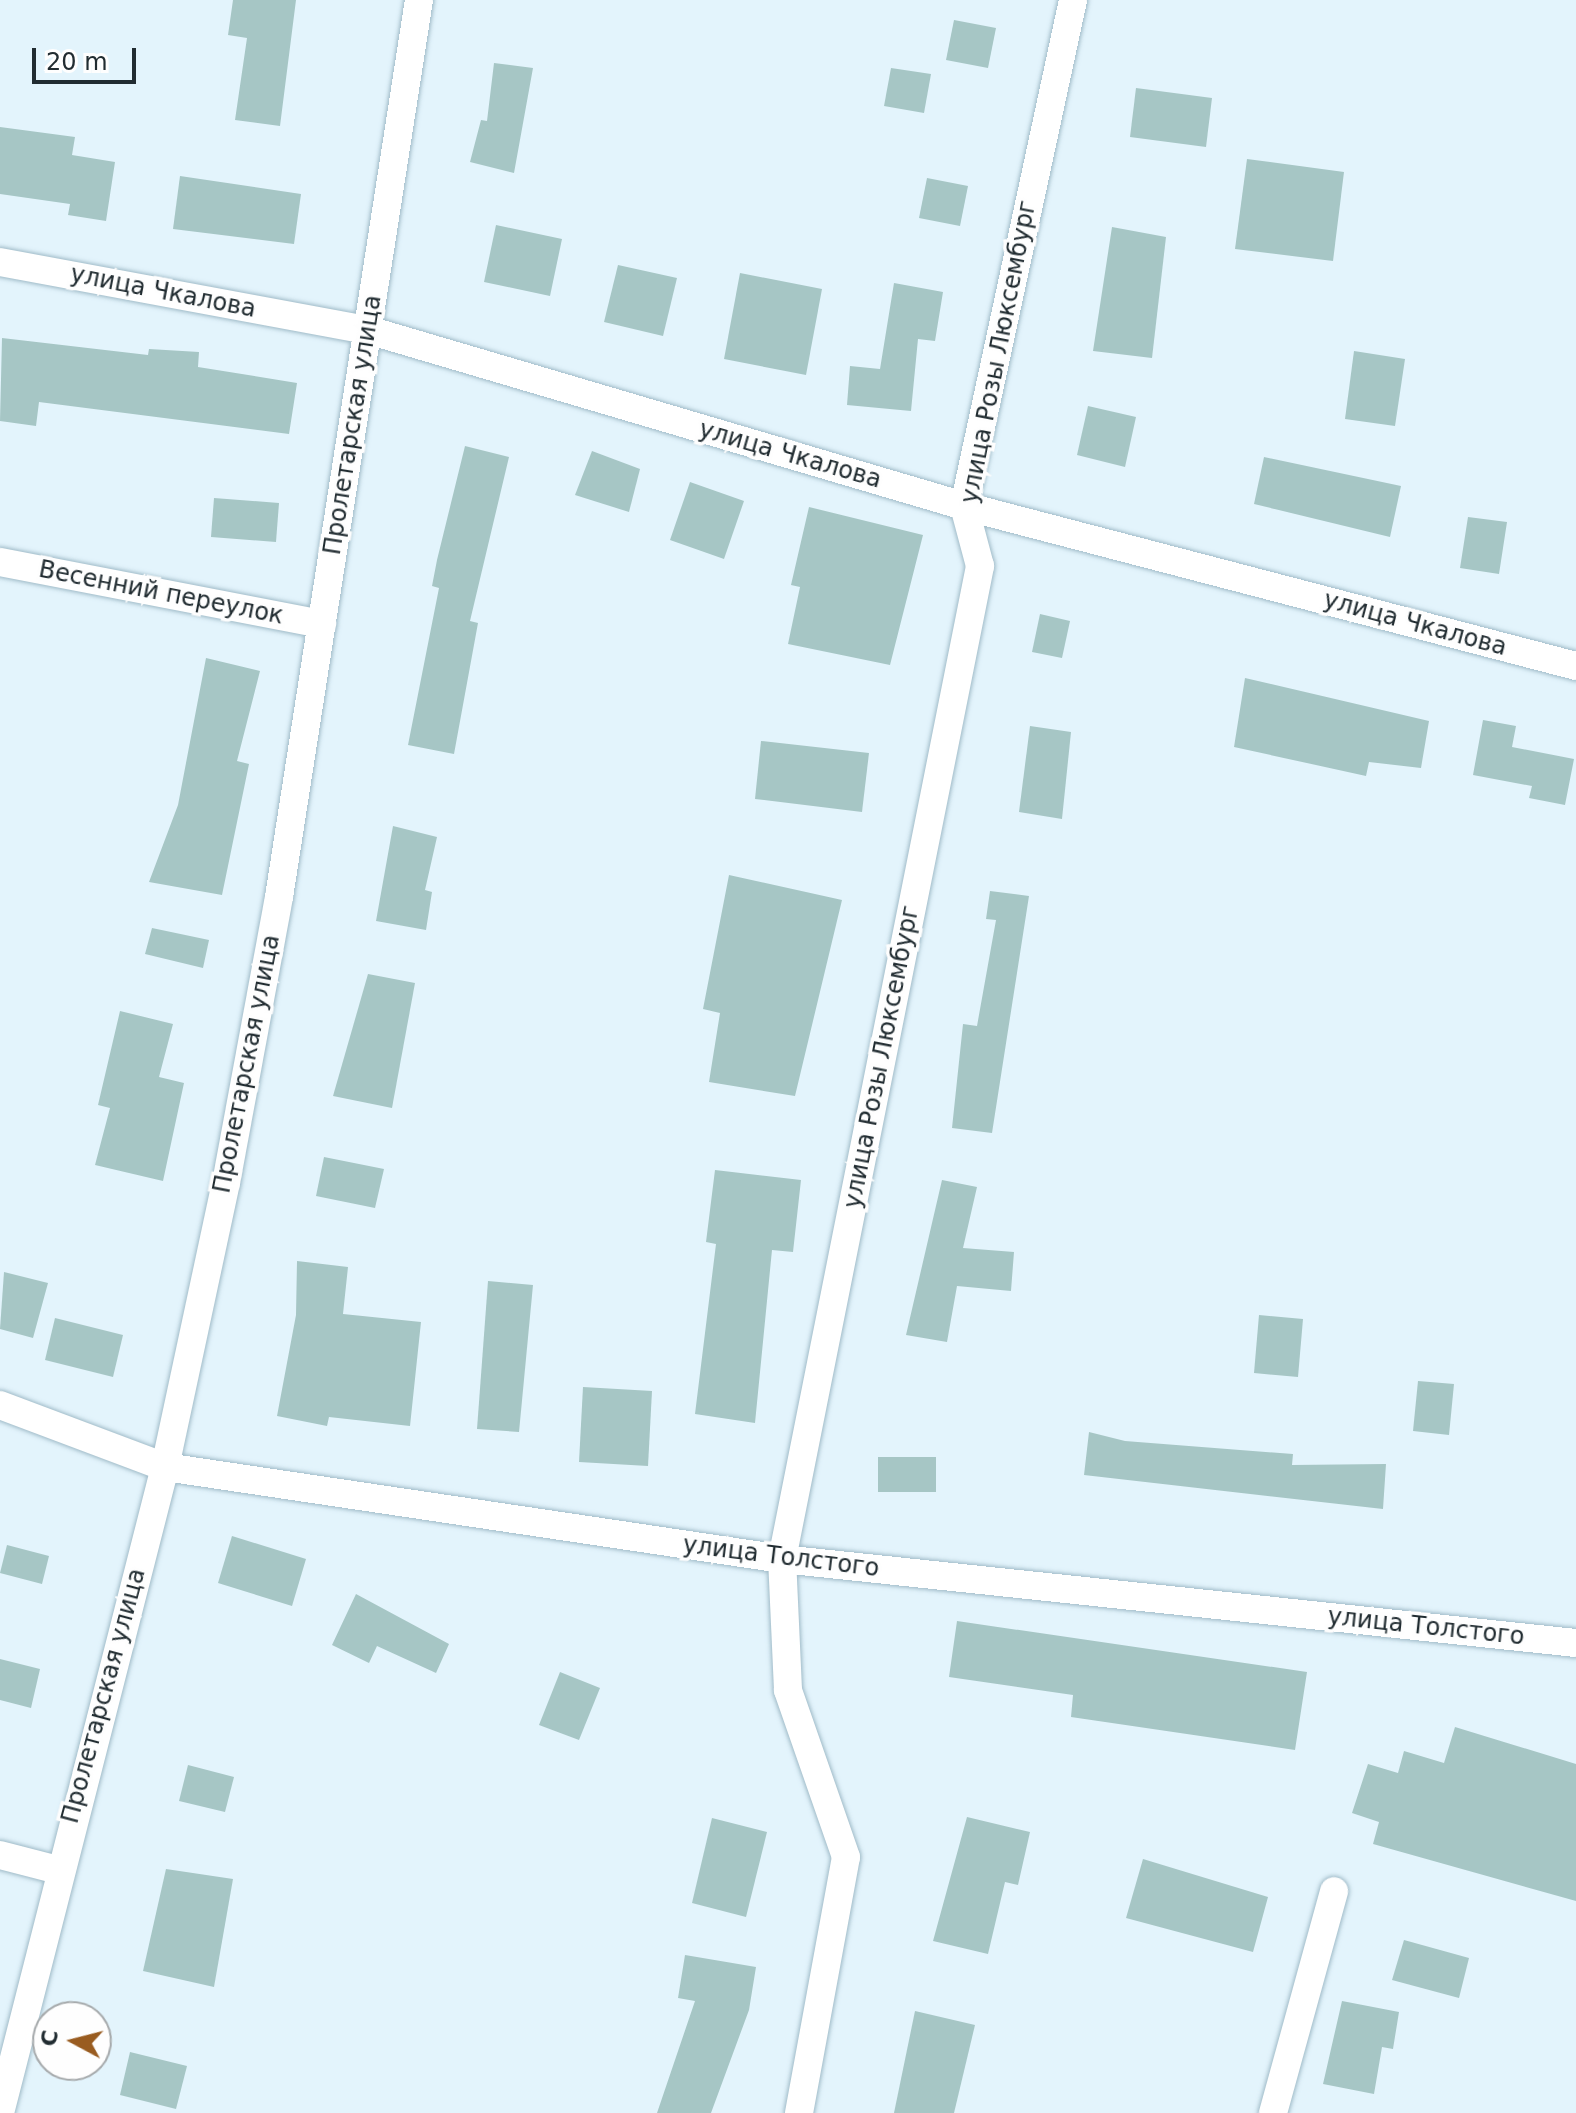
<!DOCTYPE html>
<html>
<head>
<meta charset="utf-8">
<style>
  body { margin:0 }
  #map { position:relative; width:1576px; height:2113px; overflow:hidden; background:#e3f4fc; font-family:"DejaVu Sans",sans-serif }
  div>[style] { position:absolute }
  .building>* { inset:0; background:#a6c6c5 }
  .roads { filter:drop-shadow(0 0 2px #a0bbc8) drop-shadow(0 0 2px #a0bbc8) }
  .street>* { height:28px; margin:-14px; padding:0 14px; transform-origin:14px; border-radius:14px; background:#fff }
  span { translate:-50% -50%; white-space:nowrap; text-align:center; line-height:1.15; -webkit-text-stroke:7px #fefefe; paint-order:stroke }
  .street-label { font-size:24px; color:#212c31 }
  .north { position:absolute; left:32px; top:2001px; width:80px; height:80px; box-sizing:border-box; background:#fefefe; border:2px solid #a6aaac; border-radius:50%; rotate:277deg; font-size:22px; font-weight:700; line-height:32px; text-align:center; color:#212c31 }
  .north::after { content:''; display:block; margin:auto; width:28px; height:36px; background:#995c20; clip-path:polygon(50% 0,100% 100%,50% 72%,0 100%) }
  .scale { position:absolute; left:32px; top:48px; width:104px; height:36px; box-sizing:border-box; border:4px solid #212c31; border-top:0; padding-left:10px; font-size:24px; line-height:28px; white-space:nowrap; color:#212c31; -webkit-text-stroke:6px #fefefe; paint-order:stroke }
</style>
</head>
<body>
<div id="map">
  <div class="building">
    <i style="clip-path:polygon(233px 0,296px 0,280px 126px,235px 120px,247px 38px,228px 35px)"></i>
    <i style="clip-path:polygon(954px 20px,996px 28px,988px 68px,946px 60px)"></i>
    <i style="clip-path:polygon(494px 63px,533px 68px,514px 173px,470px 162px,481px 120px,487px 121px)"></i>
    <i style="clip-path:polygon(891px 68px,931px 74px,924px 113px,884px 106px)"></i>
    <i style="clip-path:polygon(1136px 88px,1212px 98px,1206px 147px,1130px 137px)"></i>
    <i style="clip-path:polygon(0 127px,75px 137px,72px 155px,115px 162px,106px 221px,68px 215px,70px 204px,0 194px)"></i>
    <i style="clip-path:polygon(1247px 159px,1344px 172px,1333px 261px,1235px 249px)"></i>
    <i style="clip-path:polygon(180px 176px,301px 194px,294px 244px,173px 229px)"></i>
    <i style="clip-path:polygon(927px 178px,968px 186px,960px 226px,919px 218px)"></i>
    <i style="clip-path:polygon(496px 225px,562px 239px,550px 296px,484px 282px)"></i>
    <i style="clip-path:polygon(1112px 227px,1166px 237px,1152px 358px,1093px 351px)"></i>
    <i style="clip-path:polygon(618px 265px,677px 278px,663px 336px,604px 322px)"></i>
    <i style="clip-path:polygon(740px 273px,822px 289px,806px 375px,724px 359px)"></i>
    <i style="clip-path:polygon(894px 283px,943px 292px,935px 341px,918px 339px,911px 411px,847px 405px,850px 366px,880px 369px)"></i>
    <i style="clip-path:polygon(2px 338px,148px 355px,149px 349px,199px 352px,198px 367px,297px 383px,289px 434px,39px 402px,36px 426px,0 421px)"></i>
    <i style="clip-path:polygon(1354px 351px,1405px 359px,1395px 426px,1345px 419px)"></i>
    <i style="clip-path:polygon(1088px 406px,1136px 417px,1125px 467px,1077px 455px)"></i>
    <i style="clip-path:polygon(465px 446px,509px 457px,470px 621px,478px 623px,454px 754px,408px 745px,439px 588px,432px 586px,437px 560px)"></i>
    <i style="clip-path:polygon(592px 451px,640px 469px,629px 512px,575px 495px)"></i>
    <i style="clip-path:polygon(1264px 457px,1401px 486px,1390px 537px,1254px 504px)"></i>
    <i style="clip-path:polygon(690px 482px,744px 501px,724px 559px,670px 540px)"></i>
    <i style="clip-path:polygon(214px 498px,279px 503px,276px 542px,211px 537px)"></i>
    <i style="clip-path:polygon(809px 507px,923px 535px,890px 665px,788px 644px,800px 587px,791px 585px)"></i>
    <i style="clip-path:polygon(1468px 517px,1507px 522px,1499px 574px,1460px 568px)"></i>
    <i style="clip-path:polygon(1040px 614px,1070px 621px,1062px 658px,1032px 652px)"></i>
    <i style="clip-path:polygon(206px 658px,260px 671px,237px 761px,249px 764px,222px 895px,149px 882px,178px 805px)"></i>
    <i style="clip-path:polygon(1245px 678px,1429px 721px,1421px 768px,1369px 762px,1366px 776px,1234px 747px)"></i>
    <i style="clip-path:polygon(1483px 720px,1516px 726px,1512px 747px,1574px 759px,1565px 805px,1529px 798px,1532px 786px,1473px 775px)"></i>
    <i style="clip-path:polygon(1030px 726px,1071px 732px,1062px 819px,1019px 812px)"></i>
    <i style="clip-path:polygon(761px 741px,869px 753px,862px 812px,755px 799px)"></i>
    <i style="clip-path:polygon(393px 826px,437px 837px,425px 890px,432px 892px,426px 930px,376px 921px)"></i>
    <i style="clip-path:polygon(729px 875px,842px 900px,795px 1096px,709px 1082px,720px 1013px,703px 1009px)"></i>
    <i style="clip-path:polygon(990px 891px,1029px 896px,992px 1133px,952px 1128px,963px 1024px,977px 1026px,996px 920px,986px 919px)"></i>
    <i style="clip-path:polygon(152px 928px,209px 940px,203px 968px,145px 954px)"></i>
    <i style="clip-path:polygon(368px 974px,415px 983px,392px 1108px,333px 1096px)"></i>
    <i style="clip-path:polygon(120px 1011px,173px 1024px,159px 1077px,184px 1083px,163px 1181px,95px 1165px,110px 1108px,98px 1105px)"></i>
    <i style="clip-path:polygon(324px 1157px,384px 1169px,375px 1208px,316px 1196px)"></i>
    <i style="clip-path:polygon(715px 1170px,801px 1180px,793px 1252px,772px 1250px,755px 1423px,695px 1414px,716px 1244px,706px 1242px)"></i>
    <i style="clip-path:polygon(942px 1180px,977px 1187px,963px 1248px,1014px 1252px,1011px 1291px,957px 1286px,947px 1342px,906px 1335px)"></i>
    <i style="clip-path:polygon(297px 1261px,348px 1267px,343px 1314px,421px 1322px,410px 1426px,329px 1417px,327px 1426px,277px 1416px,296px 1315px)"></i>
    <i style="clip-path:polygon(4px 1272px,48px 1283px,33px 1338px,0 1329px)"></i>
    <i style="clip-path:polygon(488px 1281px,533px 1285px,519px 1432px,477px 1429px)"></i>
    <i style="clip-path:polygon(1259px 1315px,1303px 1319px,1298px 1377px,1254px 1373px)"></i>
    <i style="clip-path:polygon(55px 1318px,123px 1335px,113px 1377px,45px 1360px)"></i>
    <i style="clip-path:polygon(1418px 1381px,1454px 1384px,1449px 1435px,1413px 1431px)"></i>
    <i style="clip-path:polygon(583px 1387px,652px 1391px,648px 1466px,579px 1462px)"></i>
    <i style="clip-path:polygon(1089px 1432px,1125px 1441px,1293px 1454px,1292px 1465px,1386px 1464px,1383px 1509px,1084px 1475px)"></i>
    <i style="clip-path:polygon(878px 1457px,936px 1457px,936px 1492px,878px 1492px)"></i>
    <i style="clip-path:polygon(232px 1536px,306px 1559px,292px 1606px,218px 1583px)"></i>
    <i style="clip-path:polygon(7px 1545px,49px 1556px,42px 1584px,0 1573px)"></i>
    <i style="clip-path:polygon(356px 1594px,449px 1644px,436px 1673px,377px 1646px,369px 1663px,332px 1645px)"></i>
    <i style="clip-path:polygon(957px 1621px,1307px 1672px,1295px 1750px,1071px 1717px,1073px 1695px,949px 1677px)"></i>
    <i style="clip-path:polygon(0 1659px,40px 1669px,31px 1708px,0 1700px)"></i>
    <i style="clip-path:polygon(560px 1672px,600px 1688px,579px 1740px,539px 1725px)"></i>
    <i style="clip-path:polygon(1455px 1727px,1576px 1764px,1576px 1901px,1373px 1844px,1379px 1822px,1352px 1813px,1368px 1764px,1398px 1773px,1404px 1751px,1444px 1763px)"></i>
    <i style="clip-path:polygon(188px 1765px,234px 1777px,225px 1812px,179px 1801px)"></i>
    <i style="clip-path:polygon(967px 1817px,1030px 1832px,1018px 1885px,1005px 1882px,988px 1954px,933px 1941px)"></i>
    <i style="clip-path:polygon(712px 1818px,767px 1832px,746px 1917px,692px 1903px)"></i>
    <i style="clip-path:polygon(1143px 1859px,1268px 1897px,1253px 1952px,1126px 1918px)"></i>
    <i style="clip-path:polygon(166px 1869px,233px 1879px,214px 1987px,143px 1971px)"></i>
    <i style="clip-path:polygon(1404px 1940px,1469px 1958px,1459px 1998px,1392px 1980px)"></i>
    <i style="clip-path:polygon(685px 1955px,756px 1967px,749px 2010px,711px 2113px,657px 2113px,695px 2001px,678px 1998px)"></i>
    <i style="clip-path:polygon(1342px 2001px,1399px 2012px,1393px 2049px,1382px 2047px,1374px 2094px,1323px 2084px)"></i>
    <i style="clip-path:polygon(915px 2011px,975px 2025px,954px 2113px,894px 2113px)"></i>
    <i style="clip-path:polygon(130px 2052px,187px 2066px,176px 2109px,120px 2095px)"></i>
  </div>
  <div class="roads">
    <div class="street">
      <i style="left:0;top:262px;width:374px;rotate:10.5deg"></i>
      <i style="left:368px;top:330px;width:621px;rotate:16.45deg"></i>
      <i style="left:964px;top:506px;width:633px;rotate:14.65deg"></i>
      <i style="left:0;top:562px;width:328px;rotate:10.9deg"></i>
      <i style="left:0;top:1405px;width:176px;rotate:20.6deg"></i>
      <i style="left:165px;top:1467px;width:624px;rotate:8.48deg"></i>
      <i style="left:782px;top:1559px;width:798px;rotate:6.04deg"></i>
      <i style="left:0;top:1855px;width:60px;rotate:14.5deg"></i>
      <i style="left:0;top:2113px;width:667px;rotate:-75.67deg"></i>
      <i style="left:165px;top:1467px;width:290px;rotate:-77.9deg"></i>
      <i style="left:226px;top:1183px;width:291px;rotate:-79.5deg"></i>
      <i style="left:279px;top:897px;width:908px;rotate:-81.13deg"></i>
      <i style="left:799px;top:2113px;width:260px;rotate:-79.6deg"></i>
      <i style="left:846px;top:1857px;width:177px;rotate:-109.2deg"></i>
      <i style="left:788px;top:1690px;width:131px;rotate:-92.6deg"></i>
      <i style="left:782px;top:1559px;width:1013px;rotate:-78.72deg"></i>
      <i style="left:980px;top:566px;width:62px;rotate:-104.9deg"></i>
      <i style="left:964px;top:506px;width:518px;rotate:-77.84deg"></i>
      <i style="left:1273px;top:2113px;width:230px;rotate:-74.6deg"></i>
    </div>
  </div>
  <div class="street-label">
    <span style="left:163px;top:292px;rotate:11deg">улица Чкалова</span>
    <span style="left:999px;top:352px;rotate:-79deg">улица Розы Люксембург</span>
    <span style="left:353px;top:425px;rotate:-81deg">Пролетарская улица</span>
    <span style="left:790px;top:455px;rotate:16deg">улица Чкалова</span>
    <span style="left:161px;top:593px;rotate:11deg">Весенний переулок</span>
    <span style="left:1415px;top:624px;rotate:15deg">улица Чкалова</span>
    <span style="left:882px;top:1057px;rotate:-79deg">улица Розы Люксембург</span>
    <span style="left:247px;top:1064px;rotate:-79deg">Пролетарская улица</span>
    <span style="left:781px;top:1557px;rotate:7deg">улица Толстого</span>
    <span style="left:1426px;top:1627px;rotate:6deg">улица Толстого</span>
    <span style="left:104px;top:1696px;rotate:-75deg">Пролетарская улица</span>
  </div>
  <div class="north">С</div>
  <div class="scale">20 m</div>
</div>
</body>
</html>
